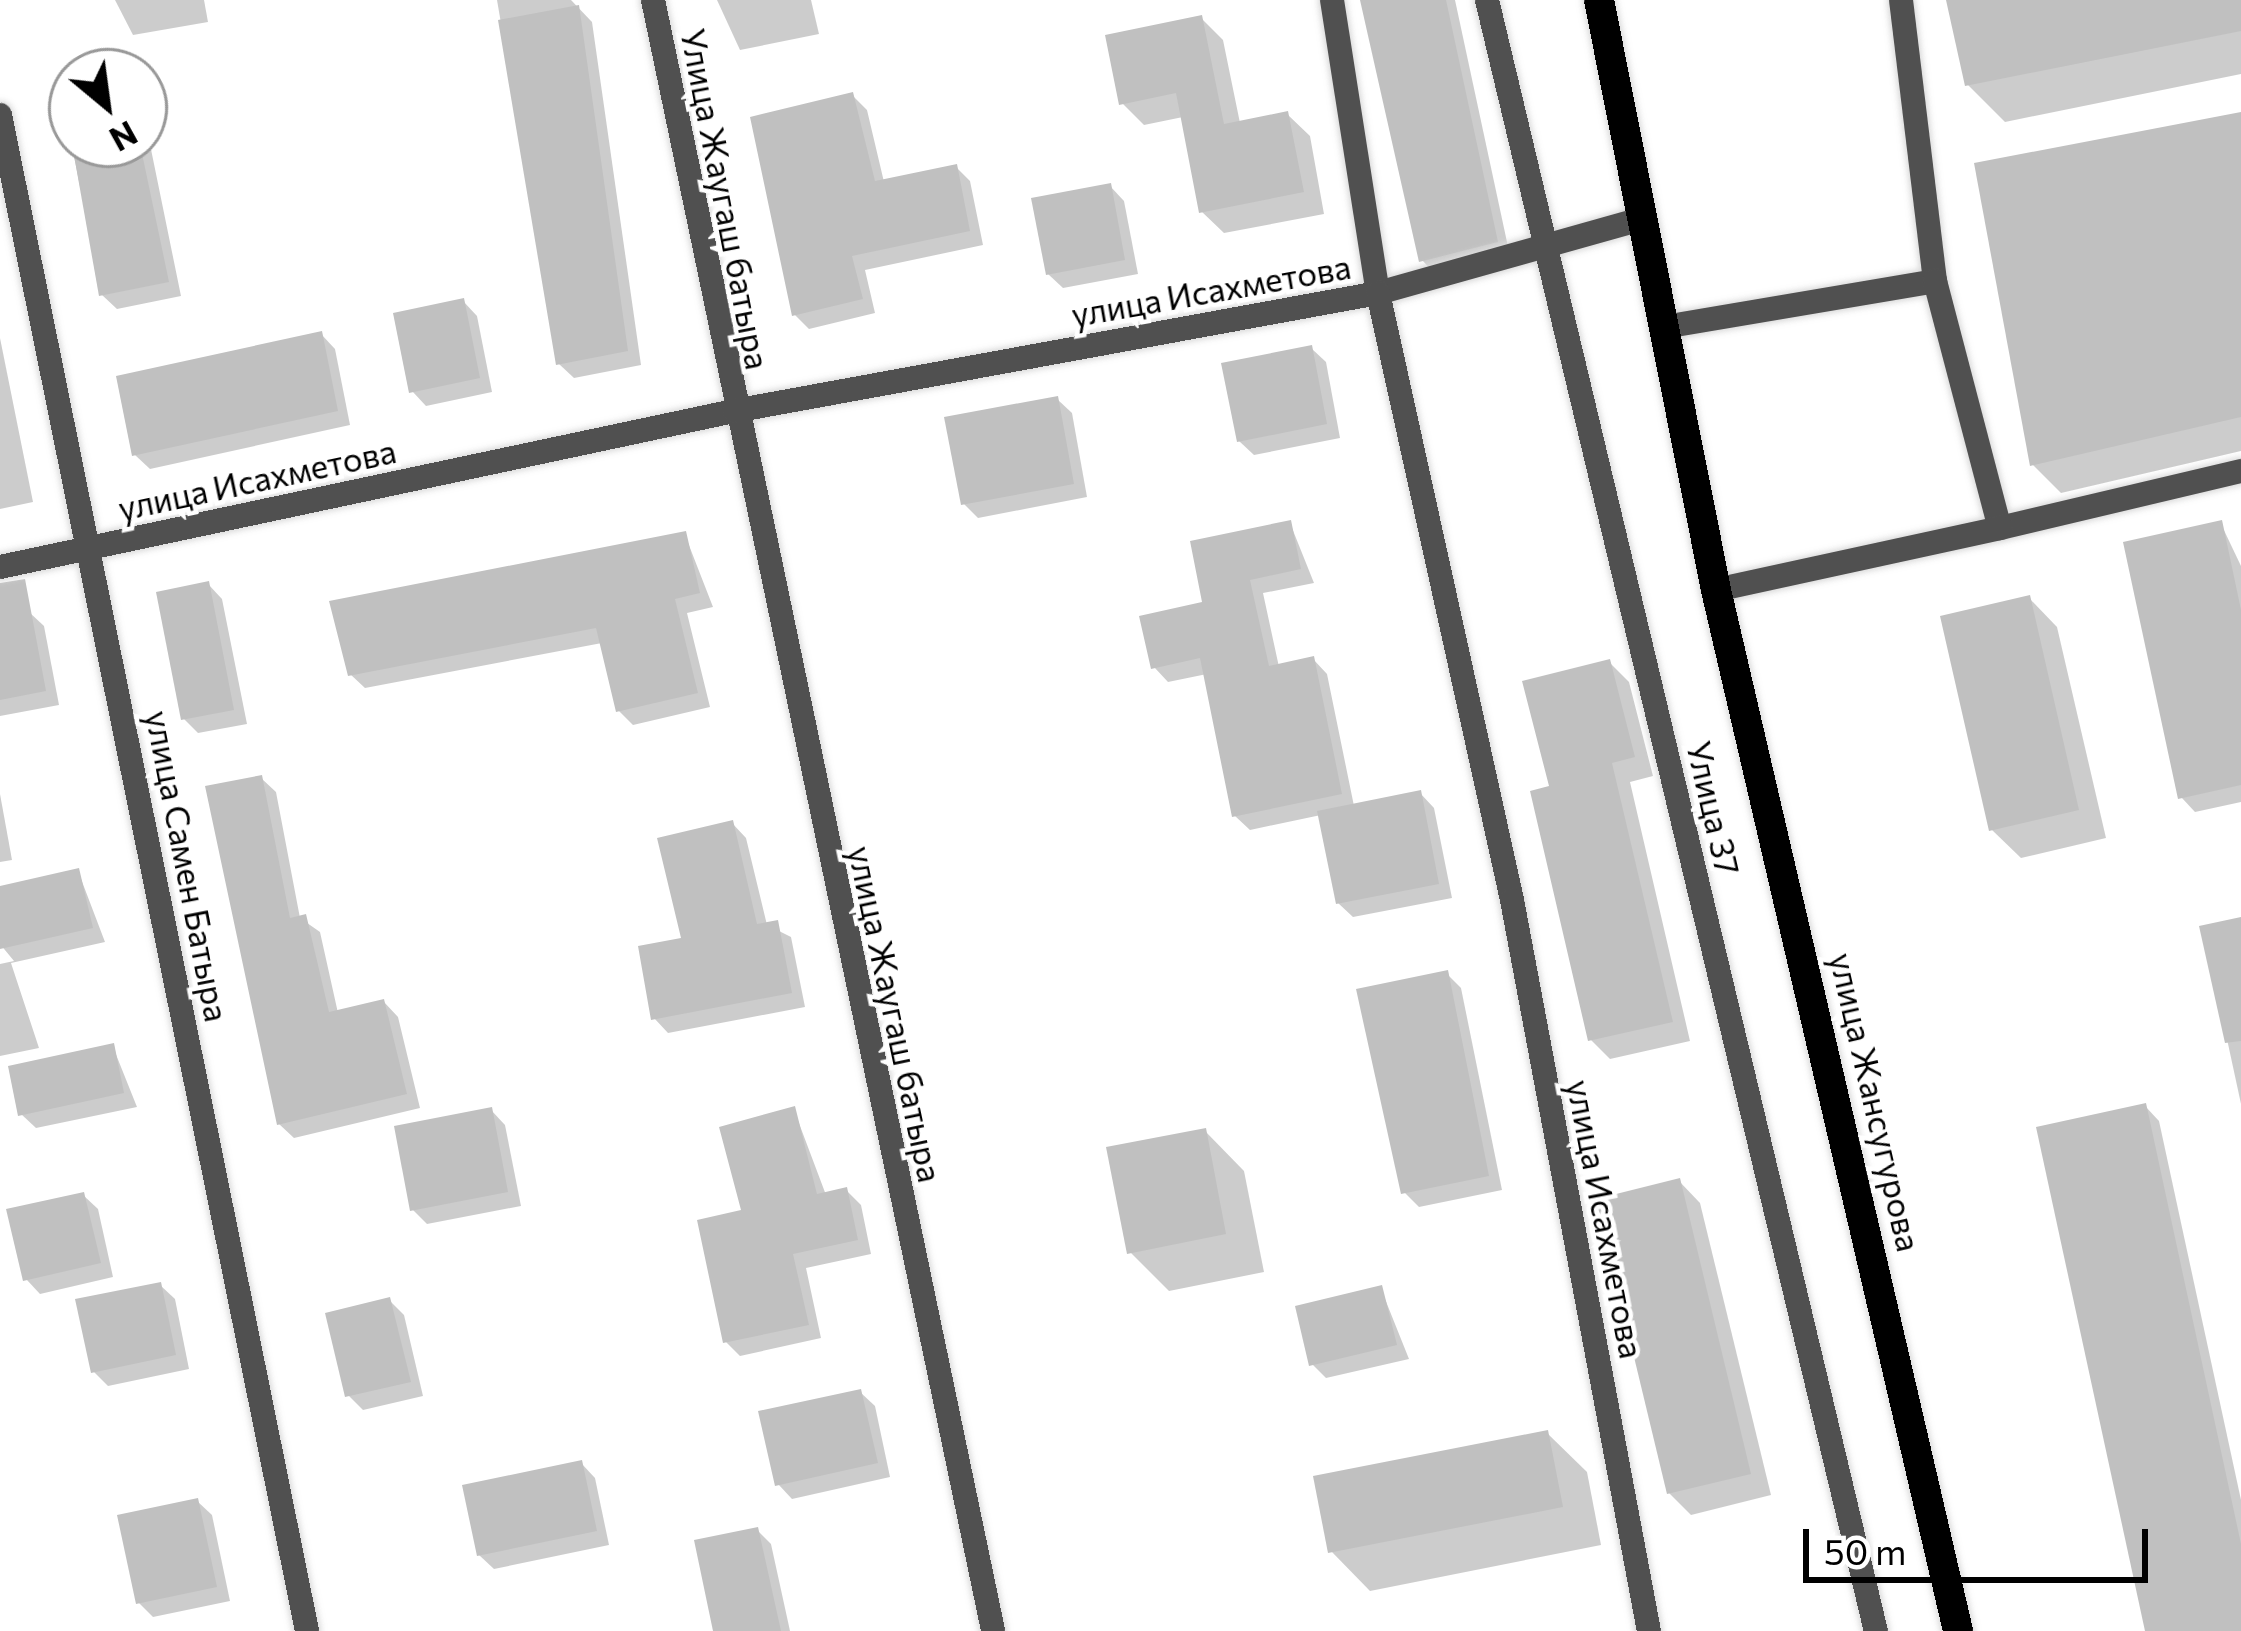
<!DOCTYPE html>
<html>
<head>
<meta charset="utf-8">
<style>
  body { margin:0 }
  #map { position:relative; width:2241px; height:1631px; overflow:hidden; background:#fff; font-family:Commissioner,sans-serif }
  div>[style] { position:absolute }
  .shadow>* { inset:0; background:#0003 }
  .building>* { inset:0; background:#c0c0c0 }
  .roads { filter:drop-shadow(0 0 3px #dbdbdb) drop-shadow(0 0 3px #dbdbdb) }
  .street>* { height:24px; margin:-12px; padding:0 12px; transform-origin:12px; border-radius:12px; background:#505050 }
  .primary>* { height:30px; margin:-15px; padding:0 15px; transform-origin:15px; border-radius:15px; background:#000 }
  span { translate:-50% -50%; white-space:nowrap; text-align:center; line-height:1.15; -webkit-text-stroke:9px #fff; paint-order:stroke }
  .street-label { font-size:33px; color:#000 }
  .north { position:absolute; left:48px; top:48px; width:120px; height:120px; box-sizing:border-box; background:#fff; border:3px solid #999; border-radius:50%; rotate:151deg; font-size:33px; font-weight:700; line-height:48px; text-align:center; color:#000 }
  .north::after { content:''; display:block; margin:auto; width:42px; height:54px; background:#000; clip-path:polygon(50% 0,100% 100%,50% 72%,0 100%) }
  .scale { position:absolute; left:1803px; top:1529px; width:345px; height:54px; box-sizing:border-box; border:6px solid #000; border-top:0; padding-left:15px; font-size:36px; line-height:42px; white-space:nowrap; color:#000; -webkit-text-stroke:9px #fff; paint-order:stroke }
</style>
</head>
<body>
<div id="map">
  <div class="shadow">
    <i style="clip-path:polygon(115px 0,204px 0,208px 22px,133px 35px)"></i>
    <i style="clip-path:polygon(497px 0,571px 0,592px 22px,641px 365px,574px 378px,559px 364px)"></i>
    <i style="clip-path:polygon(717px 0,811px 0,819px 34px,740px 50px)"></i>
    <i style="clip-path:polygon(1363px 0,1455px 0,1510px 256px,1436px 275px,1422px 260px)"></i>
    <i style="clip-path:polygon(1949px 0,2241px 0,2241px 74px,2005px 122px,1967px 84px)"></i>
    <i style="clip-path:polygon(1201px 18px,1223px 40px,1240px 123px,1287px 114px,1310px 136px,1324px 214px,1224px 233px,1201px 211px,1183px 117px,1144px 125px,1122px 103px)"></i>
    <i style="clip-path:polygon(72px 90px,72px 144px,144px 144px,144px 115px,181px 296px,117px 309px,102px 295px,61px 92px)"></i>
    <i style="clip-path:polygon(852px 95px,867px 110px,884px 182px,956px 167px,970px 181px,983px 245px,865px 270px,875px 313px,809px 329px,794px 314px)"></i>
    <i style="clip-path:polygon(2241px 115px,2241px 451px,2061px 493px,2033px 465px)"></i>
    <i style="clip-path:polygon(1110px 186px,1124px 201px,1138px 274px,1063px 288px,1048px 274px)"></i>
    <i style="clip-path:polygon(463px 301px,477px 316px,492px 392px,426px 406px,412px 391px)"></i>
    <i style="clip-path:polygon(321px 334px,335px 349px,350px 425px,150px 469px,135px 455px)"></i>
    <i style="clip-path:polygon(0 338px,33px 502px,0 509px)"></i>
    <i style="clip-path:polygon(1311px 348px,1326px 362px,1340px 438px,1254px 455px,1239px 441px)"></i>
    <i style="clip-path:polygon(1057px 399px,1072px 413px,1087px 497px,978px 518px,964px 504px)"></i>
    <i style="clip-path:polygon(1290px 523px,1314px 583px,1263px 593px,1279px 667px,1313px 659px,1327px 674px,1354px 806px,1420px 793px,1434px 808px,1452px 898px,1353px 917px,1338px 903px,1321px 815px,1250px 830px,1235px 816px,1207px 674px,1168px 682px,1154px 667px)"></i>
    <i style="clip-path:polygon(2221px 524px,2241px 566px,2241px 802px,2195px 812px,2181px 797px)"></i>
    <i style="clip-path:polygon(685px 535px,713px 607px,687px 613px,710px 707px,633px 725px,619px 711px,602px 643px,365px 688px,350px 674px)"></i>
    <i style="clip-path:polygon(208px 584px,222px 599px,247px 724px,198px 733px,184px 719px)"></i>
    <i style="clip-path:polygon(2029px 598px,2057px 627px,2106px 838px,2021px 858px,1992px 830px)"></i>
    <i style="clip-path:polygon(29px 612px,44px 626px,59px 705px,0 716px,0 618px)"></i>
    <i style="clip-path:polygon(1609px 662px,1629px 682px,1653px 776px,1630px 782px,1690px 1041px,1610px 1059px,1591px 1040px,1553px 789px)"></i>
    <i style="clip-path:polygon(261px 778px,276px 792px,300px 918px,320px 932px,338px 1013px,384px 1002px,398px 1017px,420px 1108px,294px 1138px,279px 1124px)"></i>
    <i style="clip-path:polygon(0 794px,12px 860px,0 862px)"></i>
    <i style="clip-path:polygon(732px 823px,746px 838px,767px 925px,791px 937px,805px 1007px,668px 1033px,654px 1018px)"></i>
    <i style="clip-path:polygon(78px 871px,105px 942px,11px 963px,39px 1048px,0 1056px,0 964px,14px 961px,0 944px,0 889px)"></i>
    <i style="clip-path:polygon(2241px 920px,2241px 1104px,2203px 928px)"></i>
    <i style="clip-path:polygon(1447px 974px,1461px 988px,1502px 1190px,1419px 1207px,1404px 1192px)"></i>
    <i style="clip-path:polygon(113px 1047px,137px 1107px,36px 1128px,21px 1114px)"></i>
    <i style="clip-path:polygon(2145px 1106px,2159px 1121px,2241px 1500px,2241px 1631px,2148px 1631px)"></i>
    <i style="clip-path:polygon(491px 1110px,505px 1125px,521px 1206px,427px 1224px,413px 1210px)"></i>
    <i style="clip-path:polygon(794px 1110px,826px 1195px,846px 1190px,861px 1205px,871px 1254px,806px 1268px,821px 1338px,740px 1356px,726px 1342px,744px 1212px)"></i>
    <i style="clip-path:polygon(1205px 1131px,1244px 1171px,1264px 1272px,1169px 1291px,1130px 1252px)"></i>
    <i style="clip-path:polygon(1679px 1181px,1700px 1203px,1771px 1495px,1691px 1515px,1669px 1493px)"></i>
    <i style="clip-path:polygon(83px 1195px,98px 1209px,113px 1277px,40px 1294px,26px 1279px)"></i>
    <i style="clip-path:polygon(160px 1285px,175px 1299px,189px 1369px,108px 1386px,93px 1371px)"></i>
    <i style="clip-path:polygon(1381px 1289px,1409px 1359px,1326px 1378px,1312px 1364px)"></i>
    <i style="clip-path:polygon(389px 1300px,404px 1315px,423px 1396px,363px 1410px,348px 1395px)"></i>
    <i style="clip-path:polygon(860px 1392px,875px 1406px,890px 1477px,792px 1499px,778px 1484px)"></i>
    <i style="clip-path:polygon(1547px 1433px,1587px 1472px,1601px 1545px,1370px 1591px,1331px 1551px)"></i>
    <i style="clip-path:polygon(581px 1463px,595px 1478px,609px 1545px,494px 1569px,479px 1555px)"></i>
    <i style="clip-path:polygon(197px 1501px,212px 1515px,230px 1601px,153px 1617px,139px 1603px)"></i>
    <i style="clip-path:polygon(757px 1530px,771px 1544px,790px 1631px,716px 1631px)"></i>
  </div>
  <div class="building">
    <i style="clip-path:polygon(1360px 0,1446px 0,1498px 242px,1419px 262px)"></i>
    <i style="clip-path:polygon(1946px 0,2241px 0,2241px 31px,1965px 86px)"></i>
    <i style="clip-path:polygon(579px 5px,628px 351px,556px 365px,498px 20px)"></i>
    <i style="clip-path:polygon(1202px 15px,1224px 124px,1288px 111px,1304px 192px,1199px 213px,1176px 93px,1119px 105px,1105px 35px)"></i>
    <i style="clip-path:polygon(853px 92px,875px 181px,957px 164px,970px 231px,852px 256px,863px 299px,792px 316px,750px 117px)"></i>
    <i style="clip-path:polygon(2241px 112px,2241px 417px,2030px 466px,1974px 163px)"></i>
    <i style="clip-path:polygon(72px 144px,140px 144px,169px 282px,99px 296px)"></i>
    <i style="clip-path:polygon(1111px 183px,1125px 260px,1046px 275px,1031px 198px)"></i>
    <i style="clip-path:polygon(464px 298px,480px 378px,409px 393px,393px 313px)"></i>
    <i style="clip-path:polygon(322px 331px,338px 411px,132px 456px,116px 376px)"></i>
    <i style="clip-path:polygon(1312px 345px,1327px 424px,1237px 442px,1221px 363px)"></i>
    <i style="clip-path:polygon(1058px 396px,1074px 484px,961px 505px,944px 417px)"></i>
    <i style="clip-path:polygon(1291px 520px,1301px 569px,1250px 580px,1269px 666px,1314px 656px,1342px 794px,1232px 817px,1200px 658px,1151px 669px,1139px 616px,1202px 602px,1190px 541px)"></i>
    <i style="clip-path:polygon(2222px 520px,2241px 610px,2241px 785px,2178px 799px,2123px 542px)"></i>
    <i style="clip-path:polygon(686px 531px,700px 593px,675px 599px,698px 693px,616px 712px,596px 628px,348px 676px,329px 601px)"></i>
    <i style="clip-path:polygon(25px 579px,46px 691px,0 700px,0 583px)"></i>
    <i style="clip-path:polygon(209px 581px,234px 710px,181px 720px,156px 592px)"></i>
    <i style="clip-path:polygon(2030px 595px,2079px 810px,1989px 831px,1940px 616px)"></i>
    <i style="clip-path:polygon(1610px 659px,1635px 757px,1612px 763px,1673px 1022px,1588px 1041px,1530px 791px,1549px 786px,1522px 681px)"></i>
    <i style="clip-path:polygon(262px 775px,290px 918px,306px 914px,329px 1012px,384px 999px,407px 1094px,277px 1125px,205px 786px)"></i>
    <i style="clip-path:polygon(1421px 790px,1439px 884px,1336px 904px,1317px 811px)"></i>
    <i style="clip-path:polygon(733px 820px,757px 924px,778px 920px,792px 993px,651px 1020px,638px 946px,681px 938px,657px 838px)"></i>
    <i style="clip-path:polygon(79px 868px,93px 928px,0 949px,0 886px)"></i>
    <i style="clip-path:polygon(2241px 917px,2241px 1041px,2225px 1043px,2199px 926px)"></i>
    <i style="clip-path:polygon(1448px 970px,1489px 1176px,1401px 1194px,1356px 989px)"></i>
    <i style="clip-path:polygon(114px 1043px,124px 1093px,18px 1116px,8px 1066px)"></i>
    <i style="clip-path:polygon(2146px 1103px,2241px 1544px,2241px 1631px,2145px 1631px,2036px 1127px)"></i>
    <i style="clip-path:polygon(795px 1106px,817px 1194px,847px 1187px,858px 1240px,793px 1254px,809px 1325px,723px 1343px,697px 1220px,741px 1210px,719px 1127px)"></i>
    <i style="clip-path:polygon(492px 1107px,508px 1192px,410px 1211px,394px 1126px)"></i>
    <i style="clip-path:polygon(1206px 1128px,1226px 1234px,1127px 1254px,1106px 1147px)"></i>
    <i style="clip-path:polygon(1680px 1178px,1751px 1474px,1667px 1494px,1596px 1199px)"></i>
    <i style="clip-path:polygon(84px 1192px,101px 1263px,23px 1281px,6px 1209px)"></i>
    <i style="clip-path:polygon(161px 1282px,176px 1355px,91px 1373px,75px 1299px)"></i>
    <i style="clip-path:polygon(1382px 1285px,1397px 1345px,1309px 1366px,1295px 1306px)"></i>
    <i style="clip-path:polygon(390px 1297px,411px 1382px,345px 1397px,325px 1313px)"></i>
    <i style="clip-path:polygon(861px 1389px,878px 1463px,775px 1486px,758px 1411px)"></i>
    <i style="clip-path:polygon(1548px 1430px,1563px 1507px,1328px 1553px,1313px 1476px)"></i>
    <i style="clip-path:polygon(582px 1460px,597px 1531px,477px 1556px,462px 1485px)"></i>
    <i style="clip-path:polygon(198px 1498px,217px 1587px,136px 1604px,117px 1515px)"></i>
    <i style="clip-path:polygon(758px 1527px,781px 1631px,713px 1631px,694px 1540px)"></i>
  </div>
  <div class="roads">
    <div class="street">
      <i style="left:653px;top:0;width:1666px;rotate:78.22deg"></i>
      <i style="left:1332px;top:0;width:297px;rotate:81.1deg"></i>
      <i style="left:1378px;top:293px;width:273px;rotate:-15.7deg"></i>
      <i style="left:1487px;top:0;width:1677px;rotate:76.59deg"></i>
      <i style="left:1901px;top:0;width:283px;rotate:83.1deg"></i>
      <i style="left:0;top:115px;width:1547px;rotate:78.55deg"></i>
      <i style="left:1664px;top:327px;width:275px;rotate:-9.6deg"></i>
      <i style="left:1935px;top:281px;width:255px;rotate:75.3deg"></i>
      <i style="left:2000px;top:528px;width:248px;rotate:-13.3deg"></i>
      <i style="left:0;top:567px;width:750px;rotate:-12deg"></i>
      <i style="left:734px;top:411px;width:655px;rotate:-10.38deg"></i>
      <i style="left:1378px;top:293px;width:622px;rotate:77.55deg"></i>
      <i style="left:1512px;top:900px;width:744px;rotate:79.39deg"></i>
      <i style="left:1716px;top:590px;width:291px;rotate:-12.3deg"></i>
    </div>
    <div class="primary">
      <i style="left:1599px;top:0;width:601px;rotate:78.78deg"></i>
      <i style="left:1716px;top:590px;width:1069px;rotate:76.91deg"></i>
    </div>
  </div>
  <div class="street-label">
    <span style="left:726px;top:199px;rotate:79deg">Улица Жаугаш батыра</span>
    <span style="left:1211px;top:290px;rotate:-10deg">улица Исахметова</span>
    <span style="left:257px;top:479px;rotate:-12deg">улица Исахметова</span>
    <span style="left:1714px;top:808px;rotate:77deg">Улица 37</span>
    <span style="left:188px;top:866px;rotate:79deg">улица Самен Батыра</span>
    <span style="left:896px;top:1014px;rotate:78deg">улица Жаугаш батыра</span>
    <span style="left:1876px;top:1102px;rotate:77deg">улица Жансугурова</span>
    <span style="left:1606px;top:1219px;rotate:79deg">улица Исахметова</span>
  </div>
  <div class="north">N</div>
  <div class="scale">50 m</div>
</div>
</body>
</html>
